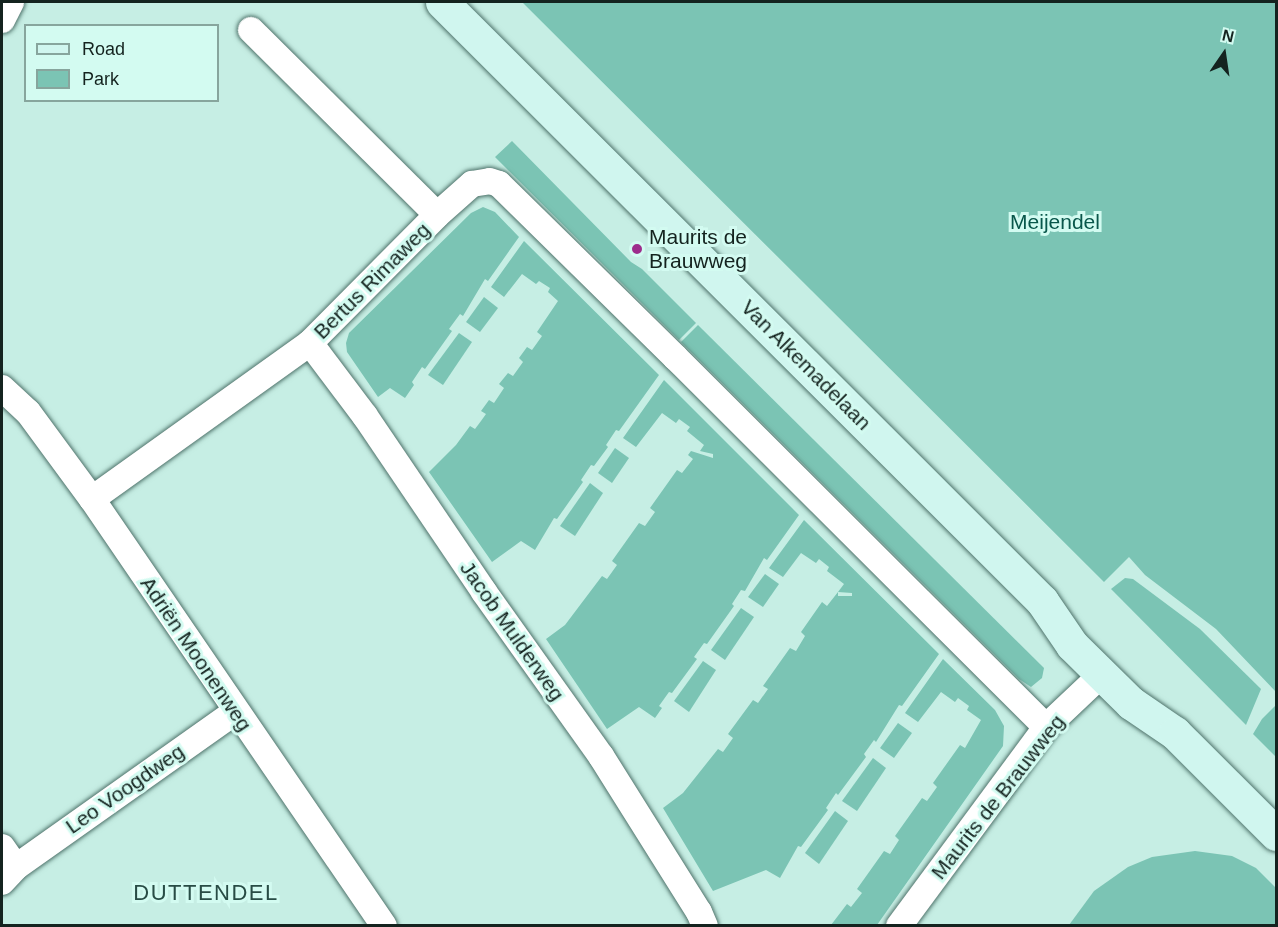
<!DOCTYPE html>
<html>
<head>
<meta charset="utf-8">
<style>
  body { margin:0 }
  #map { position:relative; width:1278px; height:927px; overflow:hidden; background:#c6eee4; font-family:Helvetica,sans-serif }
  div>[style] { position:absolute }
  .green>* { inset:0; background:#7bc4b4 }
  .roads { filter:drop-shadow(0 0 2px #4f736b) drop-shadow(0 0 2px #4f736b) }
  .street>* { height:26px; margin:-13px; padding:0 13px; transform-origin:13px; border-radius:13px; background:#fff }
  .secondary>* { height:33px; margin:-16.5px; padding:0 16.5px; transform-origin:16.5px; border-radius:16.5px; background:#d0f6ef }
  .dots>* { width:16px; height:16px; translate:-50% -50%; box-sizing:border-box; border:3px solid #d3fbf1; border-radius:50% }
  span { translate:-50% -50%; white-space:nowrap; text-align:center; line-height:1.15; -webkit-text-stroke:6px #d3fbf1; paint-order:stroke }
  .park-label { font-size:21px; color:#09574b }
  .poi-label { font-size:21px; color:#14231f }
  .left { translate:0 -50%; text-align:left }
  .street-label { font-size:21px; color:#14231f }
  .neighbourhood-label { font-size:22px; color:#284c45; letter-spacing:1.5px }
  .frame { position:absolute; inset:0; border:3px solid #14231f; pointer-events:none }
  .legend { position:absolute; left:24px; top:24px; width:195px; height:78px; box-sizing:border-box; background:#d3fbf1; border:2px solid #87a59d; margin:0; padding:8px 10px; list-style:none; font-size:18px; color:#14231f }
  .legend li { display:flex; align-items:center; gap:12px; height:30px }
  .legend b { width:30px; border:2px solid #87a59d }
  .north { position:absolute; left:1194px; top:24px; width:60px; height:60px; -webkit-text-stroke:4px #d3fbf1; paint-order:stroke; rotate:13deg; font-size:16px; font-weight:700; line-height:24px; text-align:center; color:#14231f }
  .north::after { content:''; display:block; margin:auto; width:21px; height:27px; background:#14231f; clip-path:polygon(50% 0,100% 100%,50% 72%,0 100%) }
</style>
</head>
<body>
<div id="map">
  <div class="green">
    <i style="clip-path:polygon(522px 2px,1276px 2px,1276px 692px,1216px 629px,1145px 575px,1129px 557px,1104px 582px)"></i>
    <i style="clip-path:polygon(512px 141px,631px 262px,642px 269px,696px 323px,679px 340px,495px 157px)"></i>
    <i style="clip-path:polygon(483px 207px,495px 212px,519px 237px,488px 281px,485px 279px,463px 316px,460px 314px,449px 329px,452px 331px,425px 369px,422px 367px,412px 382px,414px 385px,405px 398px,390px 388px,378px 397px,347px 352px,346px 343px,349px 333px,471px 213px)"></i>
    <i style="clip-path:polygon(524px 241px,659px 375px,619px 431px,616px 430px,606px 445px,608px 447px,594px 466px,591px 465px,581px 480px,583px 482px,557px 519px,554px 518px,535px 550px,521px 541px,492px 562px,429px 472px,456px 445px,470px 426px,475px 429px,481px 421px,486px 414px,481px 411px,489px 400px,494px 403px,504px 388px,499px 384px,508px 373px,513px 376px,523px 362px,519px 358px,527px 347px,532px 350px,542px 336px,537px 332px,558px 301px,548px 292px,550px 288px,539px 281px,536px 284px,522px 274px,504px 297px,491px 287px)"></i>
    <i style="clip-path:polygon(484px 297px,498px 308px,480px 332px,466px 322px)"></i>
    <i style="clip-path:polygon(698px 325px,1044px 668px,1042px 678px,1031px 687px,1019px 679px,681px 342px)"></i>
    <i style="clip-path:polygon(459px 333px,472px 342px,443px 385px,428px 375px)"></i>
    <i style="clip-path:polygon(664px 380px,799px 515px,767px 560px,764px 558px,745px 591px,741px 590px,732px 604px,734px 606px,707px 644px,704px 643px,694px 657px,697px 659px,672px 693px,669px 692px,659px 706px,662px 708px,655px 718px,639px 707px,607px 729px,546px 639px,565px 625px,602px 576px,607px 579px,617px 565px,612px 561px,639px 523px,645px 526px,655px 512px,650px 508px,677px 470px,682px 473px,693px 459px,688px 455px,691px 451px,713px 458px,713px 454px,700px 451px,704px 445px,687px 431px,690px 427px,679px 419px,676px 423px,662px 413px,636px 447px,623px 438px)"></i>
    <i style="clip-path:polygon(615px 448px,629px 458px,612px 483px,598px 473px)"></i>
    <i style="clip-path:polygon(590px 483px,603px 493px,575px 536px,560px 526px)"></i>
    <i style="clip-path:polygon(804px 520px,939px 654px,902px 706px,899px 705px,876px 742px,874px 740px,864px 754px,866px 757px,838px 795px,836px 793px,826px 808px,828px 810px,801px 847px,798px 846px,780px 878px,766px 870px,713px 891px,663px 808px,683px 793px,718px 749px,723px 752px,733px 738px,728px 734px,753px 700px,758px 703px,768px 689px,763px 686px,790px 648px,796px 651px,805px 636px,801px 632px,822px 602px,827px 606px,838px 592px,838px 596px,852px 596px,852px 593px,838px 592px,844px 584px,827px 571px,829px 567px,819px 559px,816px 563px,801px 553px,783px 577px,769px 568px)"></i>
    <i style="clip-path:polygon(765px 574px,779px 584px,763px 607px,748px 597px)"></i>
    <i style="clip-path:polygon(1125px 578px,1133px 579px,1200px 629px,1261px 689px,1246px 725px,1111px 589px)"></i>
    <i style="clip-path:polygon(741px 608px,754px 617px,725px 660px,711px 650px)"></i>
    <i style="clip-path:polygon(943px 659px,995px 710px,1004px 726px,1003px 746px,877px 925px,831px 925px,847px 904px,851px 907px,862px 893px,857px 889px,884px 851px,890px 854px,899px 840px,895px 836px,922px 798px,927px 801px,937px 787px,933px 783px,960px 745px,965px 748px,981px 720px,967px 710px,969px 706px,958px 698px,955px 702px,941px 692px,918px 722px,905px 713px)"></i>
    <i style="clip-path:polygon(703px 661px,716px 670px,689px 712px,674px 701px)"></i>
    <i style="clip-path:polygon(1276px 705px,1276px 757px,1253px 734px,1262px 719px)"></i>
    <i style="clip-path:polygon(898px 723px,912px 733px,894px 758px,880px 748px)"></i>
    <i style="clip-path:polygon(873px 758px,886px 768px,857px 811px,842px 801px)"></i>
    <i style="clip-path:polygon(835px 811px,848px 821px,819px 864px,805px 853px)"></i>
    <i style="clip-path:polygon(1195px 851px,1232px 856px,1256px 868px,1276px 888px,1276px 925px,1069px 925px,1094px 891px,1128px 867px,1152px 857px)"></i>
  </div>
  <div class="roads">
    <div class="street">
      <i style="left:2px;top:20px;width:20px;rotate:-63deg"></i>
      <i style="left:251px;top:30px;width:262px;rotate:44.8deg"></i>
      <i style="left:310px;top:343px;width:91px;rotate:53deg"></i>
      <i style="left:365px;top:416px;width:212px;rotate:55.9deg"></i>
      <i style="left:484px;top:592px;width:201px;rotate:54.5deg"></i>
      <i style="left:601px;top:756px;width:184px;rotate:57.9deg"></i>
      <i style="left:699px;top:912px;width:15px;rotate:67deg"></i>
      <i style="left:2px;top:388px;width:35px;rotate:43deg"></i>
      <i style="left:28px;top:412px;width:108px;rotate:53.7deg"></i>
      <i style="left:92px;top:499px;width:517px;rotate:55.63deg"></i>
      <i style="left:92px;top:499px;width:268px;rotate:-35.6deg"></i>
      <i style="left:310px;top:343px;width:180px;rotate:-45.2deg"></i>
      <i style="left:437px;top:215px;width:47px;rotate:-41.5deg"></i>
      <i style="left:472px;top:184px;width:18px;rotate:-9deg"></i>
      <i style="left:490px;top:181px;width:9px;rotate:18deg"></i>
      <i style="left:499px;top:184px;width:247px;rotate:44.5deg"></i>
      <i style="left:675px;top:357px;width:524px;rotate:44.92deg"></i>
      <i style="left:2px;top:847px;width:24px;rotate:55deg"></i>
      <i style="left:2px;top:882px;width:21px;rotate:-47deg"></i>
      <i style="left:16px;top:867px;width:268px;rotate:-35.3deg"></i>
      <i style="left:899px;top:926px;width:247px;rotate:-53.5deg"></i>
      <i style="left:1046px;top:727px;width:77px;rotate:-43.4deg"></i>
    </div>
    <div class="secondary">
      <i style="left:442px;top:2px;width:848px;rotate:44.95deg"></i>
      <i style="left:1042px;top:601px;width:53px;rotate:55.7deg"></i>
      <i style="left:1072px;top:645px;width:83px;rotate:44.5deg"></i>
      <i style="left:1131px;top:703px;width:53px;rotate:34.3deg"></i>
      <i style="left:1175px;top:733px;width:143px;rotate:45deg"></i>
    </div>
  </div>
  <div class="dots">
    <i style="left:637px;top:249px;background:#9d2d8c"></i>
  </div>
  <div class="park-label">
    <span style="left:1055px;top:222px">Meijendel</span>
  </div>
  <div class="poi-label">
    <span class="left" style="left:649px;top:249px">Maurits de<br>Brauwweg</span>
  </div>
  <div class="street-label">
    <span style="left:372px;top:281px;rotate:-45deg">Bertus Rimaweg</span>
    <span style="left:806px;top:365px;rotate:45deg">Van Alkemadelaan</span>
    <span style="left:512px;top:631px;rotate:55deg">Jacob Mulderweg</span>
    <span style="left:196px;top:654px;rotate:56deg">Adriën Moonenweg</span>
    <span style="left:125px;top:789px;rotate:-35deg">Leo Voogdweg</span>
    <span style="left:998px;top:797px;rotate:-52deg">Maurits de Brauwweg</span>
  </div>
  <div class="neighbourhood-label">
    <span style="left:206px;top:893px">DUTTENDEL</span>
  </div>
  <div class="frame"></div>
  <ul class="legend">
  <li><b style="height:8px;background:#d0f6ef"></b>Road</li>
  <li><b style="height:16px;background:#7bc4b4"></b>Park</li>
  </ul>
  <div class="north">N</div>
</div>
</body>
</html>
